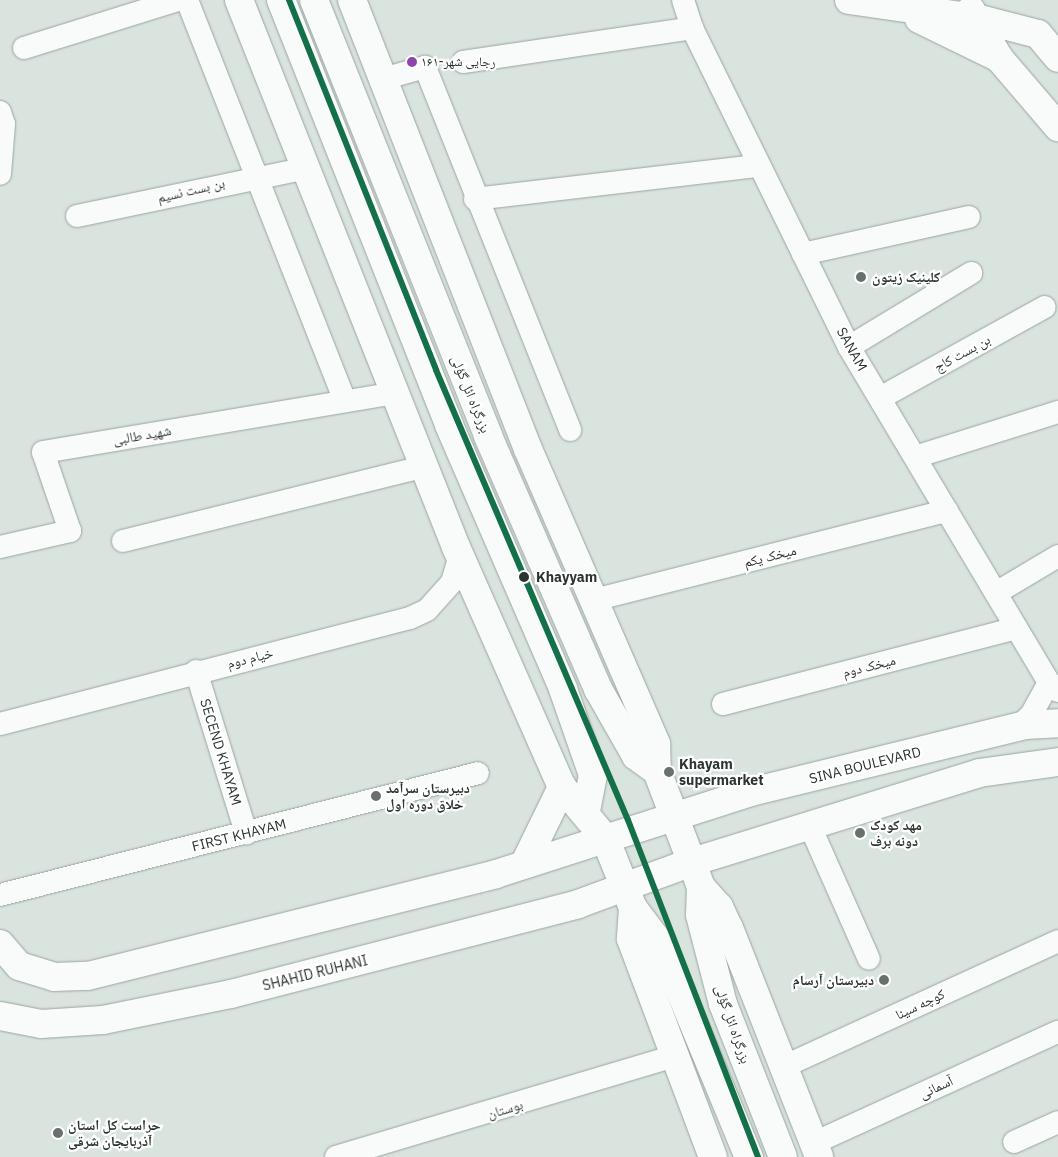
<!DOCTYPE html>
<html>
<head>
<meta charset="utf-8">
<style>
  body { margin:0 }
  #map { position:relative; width:1058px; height:1157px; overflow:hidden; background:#d9e4df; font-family:"IBM Plex Sans","Noto Naskh Arabic",sans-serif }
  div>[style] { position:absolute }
  .roads { filter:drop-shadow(0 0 1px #9ba4a0) drop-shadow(0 0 1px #9ba4a0) }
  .minor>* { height:22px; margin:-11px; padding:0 11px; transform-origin:11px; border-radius:11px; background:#f9fbfa }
  .major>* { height:28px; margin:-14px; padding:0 14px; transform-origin:14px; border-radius:14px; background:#f9fbfa }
  .highway>* { height:28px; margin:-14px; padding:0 14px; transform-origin:14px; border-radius:14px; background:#f9fbfa }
  .metro-1>* { height:6px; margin:-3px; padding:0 3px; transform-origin:3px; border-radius:3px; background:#147049 }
  .dots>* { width:14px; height:14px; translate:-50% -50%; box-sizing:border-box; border:2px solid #fff; border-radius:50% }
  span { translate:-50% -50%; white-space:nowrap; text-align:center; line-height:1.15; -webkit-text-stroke:4.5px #fff; paint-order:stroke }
  .bus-label { font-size:13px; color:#2b3330 }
  .left { translate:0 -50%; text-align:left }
  .street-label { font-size:14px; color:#2b3330 }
  .poi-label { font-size:14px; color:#2b3330; font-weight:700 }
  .right { translate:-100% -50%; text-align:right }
  .stop-label { font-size:14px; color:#2b3330; font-weight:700 }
</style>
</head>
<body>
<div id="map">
  <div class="roads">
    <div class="minor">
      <i style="left:187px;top:0;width:429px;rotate:68.5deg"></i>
      <i style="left:683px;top:0;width:29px;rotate:72deg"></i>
      <i style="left:692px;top:28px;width:356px;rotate:63.8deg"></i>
      <i style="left:849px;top:347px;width:391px;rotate:59.2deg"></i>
      <i style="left:1049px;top:683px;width:12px;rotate:42deg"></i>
      <i style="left:24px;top:48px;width:161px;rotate:-17.3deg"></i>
      <i style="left:463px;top:62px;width:232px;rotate:-8.4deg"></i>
      <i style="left:383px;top:79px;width:44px;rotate:-15.9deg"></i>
      <i style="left:425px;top:67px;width:391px;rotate:68.2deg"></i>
      <i style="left:0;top:112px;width:13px;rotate:72deg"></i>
      <i style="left:4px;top:124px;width:50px;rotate:94.6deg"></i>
      <i style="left:475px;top:199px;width:285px;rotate:-6.7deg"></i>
      <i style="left:77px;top:216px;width:234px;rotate:-11.8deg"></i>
      <i style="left:803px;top:254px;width:170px;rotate:-12.6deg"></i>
      <i style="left:849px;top:347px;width:143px;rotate:-31.2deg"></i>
      <i style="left:880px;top:398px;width:188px;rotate:-28.9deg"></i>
      <i style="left:915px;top:457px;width:150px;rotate:-17.5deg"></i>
      <i style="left:123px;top:541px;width:308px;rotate:-13.9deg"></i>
      <i style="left:0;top:547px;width:72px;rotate:-12.9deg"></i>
      <i style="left:70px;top:531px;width:83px;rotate:-108.9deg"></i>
      <i style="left:43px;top:452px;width:357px;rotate:-9.5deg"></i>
      <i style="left:996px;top:593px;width:72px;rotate:-30.8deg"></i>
      <i style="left:594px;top:600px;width:364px;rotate:-14.2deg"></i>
      <i style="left:196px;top:671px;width:170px;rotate:72.8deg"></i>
      <i style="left:723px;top:704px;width:303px;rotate:-14.5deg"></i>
      <i style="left:0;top:724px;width:423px;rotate:-14.5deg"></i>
      <i style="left:410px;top:618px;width:19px;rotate:-25deg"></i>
      <i style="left:427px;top:610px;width:38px;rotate:-48deg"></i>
      <i style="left:452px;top:582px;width:24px;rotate:-73deg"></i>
      <i style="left:459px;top:559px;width:11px;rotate:-105deg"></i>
      <i style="left:1017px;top:728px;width:19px;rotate:-43deg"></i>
      <i style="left:1031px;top:715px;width:37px;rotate:-61deg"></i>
      <i style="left:810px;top:826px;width:145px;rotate:66.1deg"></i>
      <i style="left:0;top:895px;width:493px;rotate:-14.3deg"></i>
      <i style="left:783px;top:1067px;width:302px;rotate:-24.6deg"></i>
      <i style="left:1014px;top:1142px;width:48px;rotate:-24.4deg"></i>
      <i style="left:814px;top:1143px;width:268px;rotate:-24.5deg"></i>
      <i style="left:336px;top:1157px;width:351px;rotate:-16.6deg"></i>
    </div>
    <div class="major">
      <i style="left:849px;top:0;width:128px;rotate:8.1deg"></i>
      <i style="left:976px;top:18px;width:64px;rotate:14.5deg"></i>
      <i style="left:1038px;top:34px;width:31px;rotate:50deg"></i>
      <i style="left:971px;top:10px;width:56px;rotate:59.7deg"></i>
      <i style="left:999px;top:58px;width:91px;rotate:49.5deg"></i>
      <i style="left:919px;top:19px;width:89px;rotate:26deg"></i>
      <i style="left:0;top:944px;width:29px;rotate:49deg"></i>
      <i style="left:19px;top:966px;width:37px;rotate:17deg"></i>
      <i style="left:54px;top:977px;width:34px;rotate:-2deg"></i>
      <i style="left:88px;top:976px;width:421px;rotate:-14deg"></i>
      <i style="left:496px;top:874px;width:268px;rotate:-17.8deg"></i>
      <i style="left:751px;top:792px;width:282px;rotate:-13.7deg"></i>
      <i style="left:1025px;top:725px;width:33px;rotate:-3deg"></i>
      <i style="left:0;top:1016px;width:42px;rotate:11deg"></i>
      <i style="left:41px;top:1024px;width:62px;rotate:-3.7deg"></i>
      <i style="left:103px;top:1020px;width:131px;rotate:-11.5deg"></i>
      <i style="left:231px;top:994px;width:358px;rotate:-14.5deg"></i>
      <i style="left:578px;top:904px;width:121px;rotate:-20.2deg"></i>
      <i style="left:692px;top:862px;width:300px;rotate:-17.2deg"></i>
      <i style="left:979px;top:773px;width:80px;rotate:-7.9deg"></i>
    </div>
    <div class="highway">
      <i style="left:239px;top:0;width:588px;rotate:68.36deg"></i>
      <i style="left:456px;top:547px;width:262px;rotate:66.2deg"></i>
      <i style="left:562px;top:787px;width:67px;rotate:49.9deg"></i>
      <i style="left:605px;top:838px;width:75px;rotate:68.2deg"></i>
      <i style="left:633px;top:908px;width:31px;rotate:94deg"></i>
      <i style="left:631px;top:939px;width:233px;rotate:69.4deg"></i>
      <i style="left:281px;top:0;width:457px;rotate:68.4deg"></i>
      <i style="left:449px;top:425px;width:288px;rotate:66.6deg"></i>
      <i style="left:563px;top:689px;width:91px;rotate:70.8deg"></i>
      <i style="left:593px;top:775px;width:38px;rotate:101deg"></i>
      <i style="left:314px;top:0;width:469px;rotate:68.2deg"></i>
      <i style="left:488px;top:436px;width:276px;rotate:66.5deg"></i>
      <i style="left:598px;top:689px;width:77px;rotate:60.4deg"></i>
      <i style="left:636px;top:756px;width:26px;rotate:36deg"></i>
      <i style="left:352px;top:0;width:482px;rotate:68.6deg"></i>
      <i style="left:528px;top:449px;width:322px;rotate:66.5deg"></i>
      <i style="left:656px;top:744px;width:27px;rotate:88deg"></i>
      <i style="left:657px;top:771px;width:124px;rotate:69.2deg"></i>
      <i style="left:701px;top:887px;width:27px;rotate:48deg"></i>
      <i style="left:719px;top:907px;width:23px;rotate:65deg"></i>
      <i style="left:729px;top:928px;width:246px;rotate:68.5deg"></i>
      <i style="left:525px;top:863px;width:85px;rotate:-64deg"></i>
      <i style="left:701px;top:887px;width:28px;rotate:92deg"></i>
      <i style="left:700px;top:915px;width:92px;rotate:75.5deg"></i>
      <i style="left:723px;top:1004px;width:164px;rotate:68.6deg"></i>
      <i style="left:633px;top:908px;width:46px;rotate:52.9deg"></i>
      <i style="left:661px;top:945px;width:230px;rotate:67.5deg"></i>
    </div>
  </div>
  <div class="metro-1">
    <i style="left:289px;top:0;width:398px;rotate:68.3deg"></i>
    <i style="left:436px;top:370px;width:489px;rotate:66.9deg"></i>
    <i style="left:628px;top:820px;width:361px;rotate:68.9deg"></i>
  </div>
  <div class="dots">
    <i style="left:412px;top:62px;background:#8e44ad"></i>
    <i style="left:861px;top:277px;background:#68716d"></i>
    <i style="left:524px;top:577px;background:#2b3330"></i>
    <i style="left:669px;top:772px;background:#68716d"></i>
    <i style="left:376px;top:796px;background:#68716d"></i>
    <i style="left:860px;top:833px;background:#68716d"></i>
    <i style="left:884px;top:980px;background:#68716d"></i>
    <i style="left:58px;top:1133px;background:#68716d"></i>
  </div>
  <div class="bus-label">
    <span class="left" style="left:421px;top:62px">۱۶۱-رجایی شهر</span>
  </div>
  <div class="street-label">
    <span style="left:191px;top:190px;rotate:-13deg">بن بست نسیم</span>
    <span style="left:852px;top:349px;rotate:61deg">SANAM</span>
    <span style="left:962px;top:353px;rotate:-29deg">بن بست کاج</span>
    <span style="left:471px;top:394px;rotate:68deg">بزرگراه ائل گؤلی</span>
    <span style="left:142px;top:435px;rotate:-10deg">شهید طالبی</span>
    <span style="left:770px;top:556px;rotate:-14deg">میخک یکم</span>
    <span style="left:250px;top:658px;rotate:-14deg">خیام دوم</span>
    <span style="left:869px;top:666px;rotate:-14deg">میخک دوم</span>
    <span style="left:221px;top:752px;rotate:73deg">SECEND KHAYAM</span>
    <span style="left:865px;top:765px;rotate:-14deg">SINA BOULEVARD</span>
    <span style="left:239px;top:835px;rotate:-14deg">FIRST KHAYAM</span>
    <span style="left:315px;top:973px;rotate:-14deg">SHAHID RUHANI</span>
    <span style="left:920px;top:1004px;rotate:-25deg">کوچه سینا</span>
    <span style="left:733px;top:1024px;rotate:71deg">بزرگراه ائل گؤلی</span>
    <span style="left:936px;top:1087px;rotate:-25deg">آسمانی</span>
    <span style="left:505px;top:1109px;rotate:-17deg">بوستان</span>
  </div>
  <div class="poi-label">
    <span class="left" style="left:872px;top:277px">کلینیک زیتون</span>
    <span class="left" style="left:679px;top:772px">Khayam<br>supermarket</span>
    <span class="left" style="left:386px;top:796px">دبیرستان سرآمد<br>خلاق دوره اول</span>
    <span class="left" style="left:870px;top:833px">مهد کودک<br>دونه برف</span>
    <span class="right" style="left:874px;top:980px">دبیرستان آرسام</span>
    <span class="left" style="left:68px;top:1133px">حراست کل استان<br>آذربایجان شرقی</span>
  </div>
  <div class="stop-label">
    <span class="left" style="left:536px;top:577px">Khayyam</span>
  </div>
</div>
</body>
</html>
